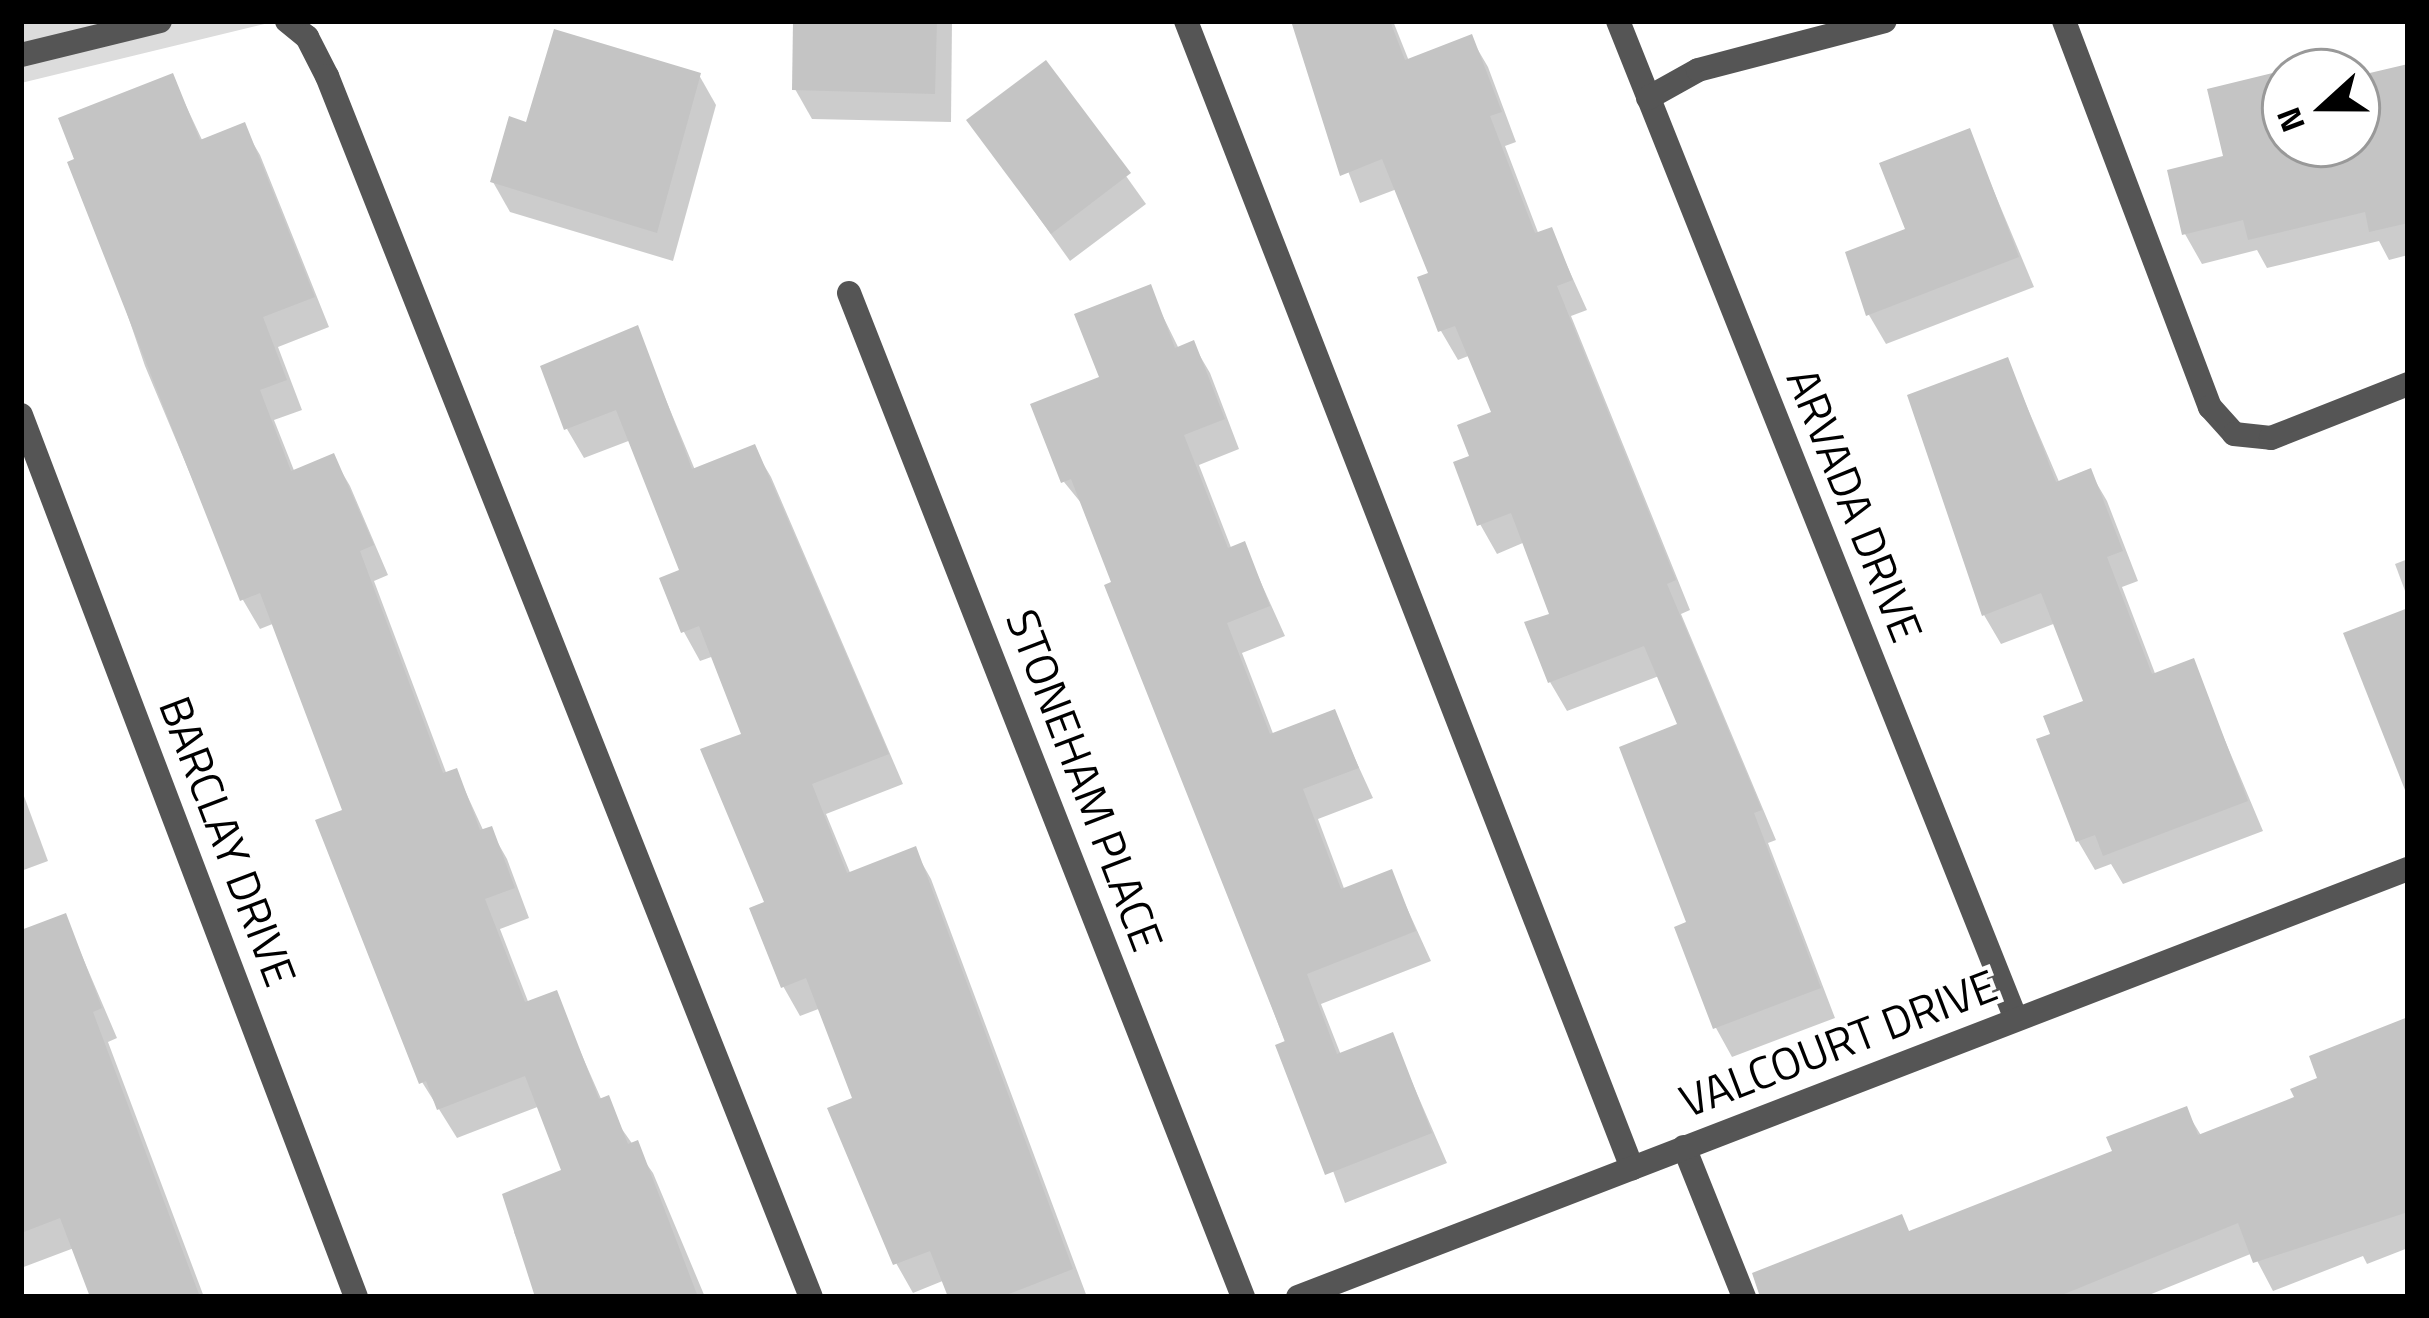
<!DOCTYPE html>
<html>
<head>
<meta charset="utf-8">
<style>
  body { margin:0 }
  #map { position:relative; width:2429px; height:1318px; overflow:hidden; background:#fff; font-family:"Titillium Web",sans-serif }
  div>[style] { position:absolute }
  .green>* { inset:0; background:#dcdcdc }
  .shadow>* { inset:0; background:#0003 }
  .building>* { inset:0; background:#c4c4c4 }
  .lane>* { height:24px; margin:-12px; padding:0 12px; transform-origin:12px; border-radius:12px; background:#555 }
  .street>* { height:24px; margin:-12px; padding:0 12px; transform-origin:12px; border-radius:12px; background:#555 }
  span { translate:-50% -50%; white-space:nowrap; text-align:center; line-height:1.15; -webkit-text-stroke:9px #fff; paint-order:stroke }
  .street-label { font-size:45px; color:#000 }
  .frame { position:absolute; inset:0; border:24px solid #000; pointer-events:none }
  .north { position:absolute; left:2261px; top:48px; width:120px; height:120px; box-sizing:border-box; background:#fff; border:3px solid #999; border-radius:50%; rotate:249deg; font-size:33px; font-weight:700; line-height:48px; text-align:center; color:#000 }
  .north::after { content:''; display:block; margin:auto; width:42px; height:54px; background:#000; clip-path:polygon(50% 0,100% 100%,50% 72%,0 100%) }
</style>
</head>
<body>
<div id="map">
  <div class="green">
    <i style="clip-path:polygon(21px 21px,277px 21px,21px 83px)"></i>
  </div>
  <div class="shadow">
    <i style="clip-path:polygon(796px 21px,952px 21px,951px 122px,812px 119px,795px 89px)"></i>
    <i style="clip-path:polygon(1282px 21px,1393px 21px,1409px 61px,1471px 38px,1488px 67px,1516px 142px,1505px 146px,1539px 235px,1551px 230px,1587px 310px,1571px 316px,1690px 610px,1681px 614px,1776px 840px,1768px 843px,1835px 1018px,1732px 1057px,1716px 1028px,1690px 924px,1681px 726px,1659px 676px,1567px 711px,1550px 682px,1553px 615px,1525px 542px,1497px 554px,1480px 524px,1473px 458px,1495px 413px,1471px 355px,1458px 360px,1441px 331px,1421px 278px,1431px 274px,1397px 189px,1360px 203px,1293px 24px)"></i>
    <i style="clip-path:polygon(1046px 64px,1146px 204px,1070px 261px,969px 120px)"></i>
    <i style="clip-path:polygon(2408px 67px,2408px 255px,2389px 260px,2379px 241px,2267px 268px,2257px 250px,2202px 264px,2185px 234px,2171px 172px,2226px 158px,2285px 73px,2285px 144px,2357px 144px,2357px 79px)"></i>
    <i style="clip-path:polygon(699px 75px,716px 105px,673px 261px,510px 212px,493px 182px,528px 126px)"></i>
    <i style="clip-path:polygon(172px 76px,203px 142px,243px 126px,260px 155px,329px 327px,278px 347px,302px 410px,274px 420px,295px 473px,333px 457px,350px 486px,388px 575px,374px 581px,447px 775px,456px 771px,484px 832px,490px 829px,507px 859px,529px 918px,500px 929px,529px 1004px,555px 994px,602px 1101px,653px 1173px,705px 1297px,541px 1297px,514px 1232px,565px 1172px,540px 1106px,457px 1138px,422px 1082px,346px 812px,275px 623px,260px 629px,243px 600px,145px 366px,61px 120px)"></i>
    <i style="clip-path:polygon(1969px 132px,2034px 287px,1886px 344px,1869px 315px)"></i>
    <i style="clip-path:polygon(1149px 288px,1179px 349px,1193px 344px,1210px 373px,1239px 449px,1199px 465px,1232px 550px,1244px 545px,1285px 636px,1242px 653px,1274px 736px,1334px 713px,1373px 798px,1318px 819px,1345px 891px,1391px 873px,1431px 961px,1321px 1004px,1341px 1055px,1392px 1036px,1447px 1163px,1345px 1203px,1086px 509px,1064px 482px)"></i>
    <i style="clip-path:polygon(636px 328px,695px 470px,754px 448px,771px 477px,903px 784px,826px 814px,851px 875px,914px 849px,931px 879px,1087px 1297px,951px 1297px,945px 1280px,913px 1293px,896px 1263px,856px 1100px,821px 1008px,800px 1016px,783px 986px,744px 735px,714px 656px,700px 661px,684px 632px,683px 572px,631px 440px,584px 458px,567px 429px)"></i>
    <i style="clip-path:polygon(2007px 360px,2060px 484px,2090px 472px,2107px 501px,2138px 581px,2122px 587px,2156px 676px,2192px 662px,2263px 831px,2123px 884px,2111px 864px,2095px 870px,2078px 841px,2087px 703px,2056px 623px,2001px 644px,1984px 615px)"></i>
    <i style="clip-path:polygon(2408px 559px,2408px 599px,2395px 564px)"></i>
    <i style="clip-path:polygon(21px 788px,48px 861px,21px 871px)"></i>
    <i style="clip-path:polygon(65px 916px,117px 1038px,108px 1042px,204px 1297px,93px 1297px,74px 1248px,21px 1268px,21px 933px)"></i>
    <i style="clip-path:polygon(2408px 1025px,2408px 1248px,2367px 1264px,2363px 1256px,2273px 1291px,2253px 1253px,2144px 1297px,1787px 1297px,1910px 1234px,2115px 1153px,2185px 1109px,2202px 1137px,2297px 1099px)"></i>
  </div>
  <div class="building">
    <i style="clip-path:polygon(793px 21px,937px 21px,935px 94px,792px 90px)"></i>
    <i style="clip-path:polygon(1291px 21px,1390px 21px,1405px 60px,1472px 34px,1502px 112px,1490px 116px,1535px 233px,1552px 227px,1573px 280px,1557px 286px,1676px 580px,1667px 584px,1762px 810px,1754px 813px,1821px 988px,1713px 1029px,1674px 927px,1686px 922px,1619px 747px,1677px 724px,1644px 646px,1548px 683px,1524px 622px,1549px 614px,1511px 513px,1477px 526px,1453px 462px,1469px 456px,1457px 425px,1491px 412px,1455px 326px,1438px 332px,1417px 277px,1428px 273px,1382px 159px,1340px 176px)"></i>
    <i style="clip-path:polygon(554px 29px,701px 73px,657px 233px,490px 182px,509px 116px,526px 122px)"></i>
    <i style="clip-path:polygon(1046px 60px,1131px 173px,1051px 234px,966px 120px)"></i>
    <i style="clip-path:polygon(2408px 64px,2408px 223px,2369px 232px,2365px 212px,2248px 240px,2243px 220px,2182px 235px,2167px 170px,2223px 156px,2207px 89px,2301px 66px,2302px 72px,2285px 72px,2285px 144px,2357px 144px,2357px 76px)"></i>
    <i style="clip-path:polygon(173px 73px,200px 140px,245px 122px,315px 297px,263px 317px,287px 380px,260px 390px,291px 471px,334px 453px,374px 545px,360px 551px,443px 773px,457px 768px,480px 830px,492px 826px,515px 888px,485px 899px,525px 1002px,557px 990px,599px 1099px,609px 1095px,628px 1144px,638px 1140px,698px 1297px,535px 1297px,502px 1194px,561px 1170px,525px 1076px,437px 1110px,426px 1081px,419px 1084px,315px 820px,342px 810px,260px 593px,240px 601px,67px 162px,74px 159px,58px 118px)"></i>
    <i style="clip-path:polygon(1970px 128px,2019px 257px,1866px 316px,1845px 252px,1905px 229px,1879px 163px)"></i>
    <i style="clip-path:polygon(1151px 284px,1175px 348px,1194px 340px,1225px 419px,1184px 435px,1228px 548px,1245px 541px,1270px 606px,1227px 623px,1270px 734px,1335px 709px,1359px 768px,1303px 789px,1341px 889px,1392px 869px,1416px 931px,1307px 974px,1337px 1054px,1393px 1032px,1432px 1133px,1325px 1175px,1275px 1045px,1285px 1041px,1104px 585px,1111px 582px,1071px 479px,1061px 483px,1030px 404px,1099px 377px,1074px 314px)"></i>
    <i style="clip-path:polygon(638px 325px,692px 469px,755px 444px,889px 754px,812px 784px,847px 873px,916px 846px,1073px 1269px,1001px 1297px,948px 1297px,930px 1251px,893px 1265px,827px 1108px,852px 1098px,806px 978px,781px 988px,749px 908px,764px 902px,700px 749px,741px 734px,699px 626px,681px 633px,659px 578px,679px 570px,616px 410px,564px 430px,540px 366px)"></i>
    <i style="clip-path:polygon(2008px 357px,2056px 482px,2091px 468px,2123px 551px,2107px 557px,2152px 674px,2194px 658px,2248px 801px,2103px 856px,2095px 835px,2076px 842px,2036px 739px,2050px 734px,2043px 716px,2083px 701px,2041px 593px,1982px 616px,1907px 395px)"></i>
    <i style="clip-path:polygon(2408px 608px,2408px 790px,2405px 790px,2343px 633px)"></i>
    <i style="clip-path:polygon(66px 913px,102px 1008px,93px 1012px,200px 1297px,90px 1297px,60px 1218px,21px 1233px,21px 930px)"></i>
    <i style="clip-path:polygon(2408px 1017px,2408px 1212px,2253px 1263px,2238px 1223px,2057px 1297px,1760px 1297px,1752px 1273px,1902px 1214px,1909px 1231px,2112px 1151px,2106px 1137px,2187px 1106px,2198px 1135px,2294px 1097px,2290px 1089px,2317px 1078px,2309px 1056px)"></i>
  </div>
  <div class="lane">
    <i style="left:287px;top:21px;width:26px;rotate:39deg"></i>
    <i style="left:307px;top:37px;width:44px;rotate:62.9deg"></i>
    <i style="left:327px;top:76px;width:1313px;rotate:68.38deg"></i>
    <i style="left:1186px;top:21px;width:1231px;rotate:68.75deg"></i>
    <i style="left:2064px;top:21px;width:413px;rotate:69.3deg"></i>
    <i style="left:2210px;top:407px;width:36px;rotate:48deg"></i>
    <i style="left:2234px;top:434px;width:37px;rotate:6deg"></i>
    <i style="left:2271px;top:438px;width:147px;rotate:-21.5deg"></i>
    <i style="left:21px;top:55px;width:143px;rotate:-13.7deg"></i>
    <i style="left:1684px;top:1147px;width:162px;rotate:68.2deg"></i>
  </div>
  <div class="street">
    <i style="left:1618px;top:21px;width:1074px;rotate:68.26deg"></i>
    <i style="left:1648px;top:98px;width:57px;rotate:-29.2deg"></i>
    <i style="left:1698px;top:70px;width:193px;rotate:-14.7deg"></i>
    <i style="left:849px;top:293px;width:1079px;rotate:68.57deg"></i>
    <i style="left:21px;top:415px;width:943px;rotate:69.2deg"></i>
    <i style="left:1298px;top:1297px;width:1190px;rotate:-21.09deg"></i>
  </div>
  <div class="street-label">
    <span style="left:1855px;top:505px;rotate:68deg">ARVADA DRIVE</span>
    <span style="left:1085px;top:780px;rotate:69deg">STONEHAM PLACE</span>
    <span style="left:228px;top:841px;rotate:69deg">BARCLAY DRIVE</span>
    <span style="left:1838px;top:1043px;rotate:-21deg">VALCOURT DRIVE</span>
  </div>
  <div class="frame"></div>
  <div class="north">N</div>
</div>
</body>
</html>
